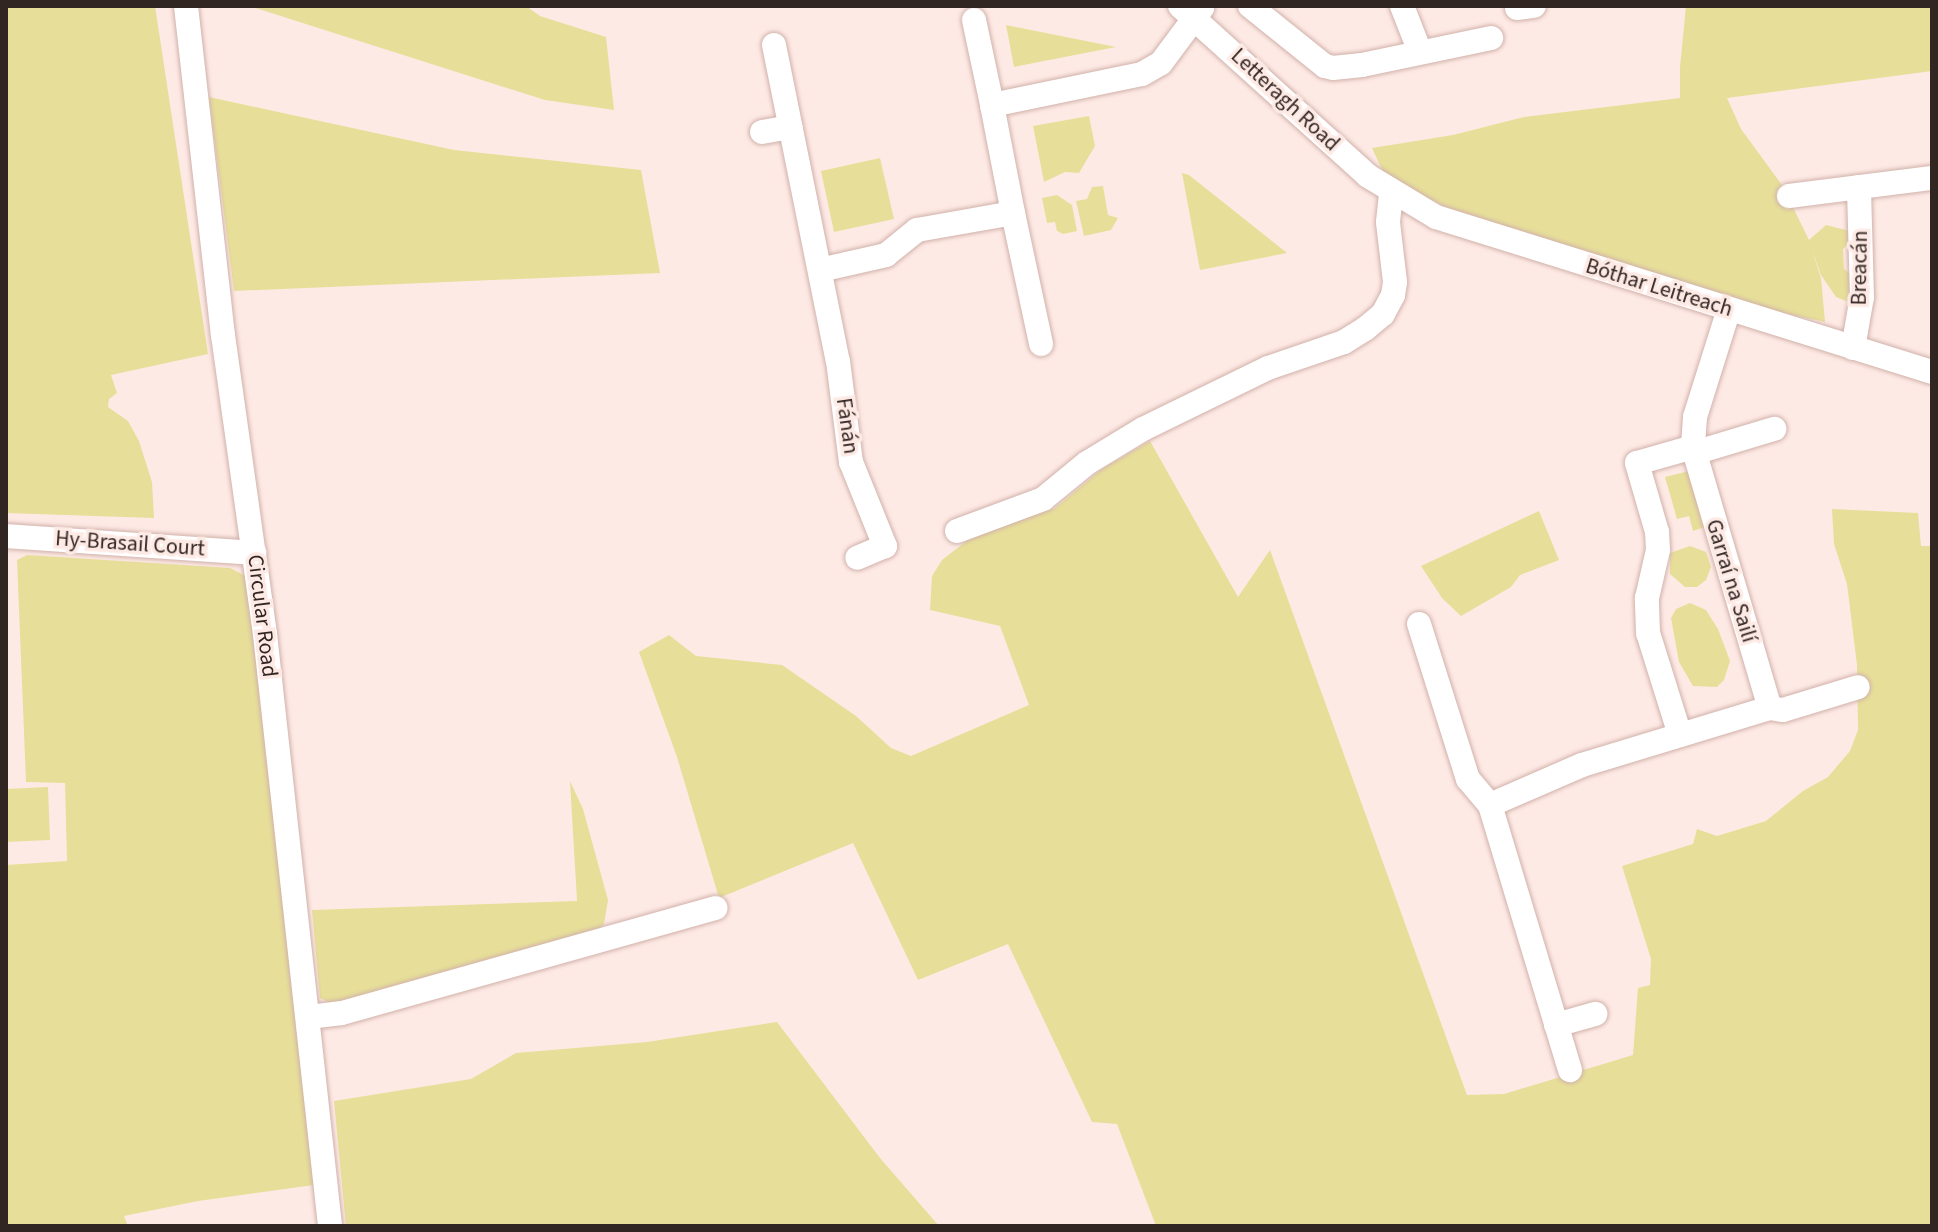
<!DOCTYPE html>
<html>
<head>
<meta charset="utf-8">
<style>
  body { margin:0 }
  #map { position:relative; width:1938px; height:1232px; overflow:hidden; background:#feeae5; font-family:"Source Sans 3",sans-serif }
  div>[style] { position:absolute }
  .green>* { inset:0; background:#e7df99 }
  .roads { filter:drop-shadow(0 0 2px #d1b1aa) drop-shadow(0 0 2px #d1b1aa) }
  .minor>* { height:24px; margin:-12px; padding:0 12px; transform-origin:12px; border-radius:12px; background:#fff }
  span { translate:-50% -50%; white-space:nowrap; text-align:center; line-height:1.15; -webkit-text-stroke:7px #feeae5; paint-order:stroke }
  .street-label { font-size:22px; color:#322623 }
  .frame { position:absolute; inset:0; border:8px solid #322623; pointer-events:none }
</style>
</head>
<body>
<div id="map">
  <div class="green">
    <i style="clip-path:polygon(6px 6px,155px 6px,208px 354px,111px 375px,117px 393px,109px 399px,108px 407px,128px 421px,139px 441px,152px 482px,154px 518px,6px 513px)"></i>
    <i style="clip-path:polygon(249px 6px,526px 6px,540px 16px,606px 37px,614px 110px,545px 100px)"></i>
    <i style="clip-path:polygon(1686px 6px,1932px 6px,1932px 71px,1727px 98px,1741px 129px,1782px 185px,1809px 240px,1826px 225px,1850px 231px,1851px 241px,1843px 249px,1844px 269px,1853px 276px,1851px 303px,1836px 297px,1821px 275px,1812px 250px,1821px 278px,1825px 322px,1741px 304px,1477px 223px,1385px 176px,1372px 148px,1453px 135px,1524px 117px,1680px 98px,1680px 67px)"></i>
    <i style="clip-path:polygon(1006px 25px,1116px 47px,1014px 67px)"></i>
    <i style="clip-path:polygon(209px 97px,454px 150px,641px 170px,660px 273px,234px 291px)"></i>
    <i style="clip-path:polygon(1089px 116px,1095px 146px,1079px 173px,1065px 172px,1044px 182px,1033px 126px)"></i>
    <i style="clip-path:polygon(880px 158px,894px 219px,834px 232px,821px 171px)"></i>
    <i style="clip-path:polygon(1182px 173px,1189px 175px,1287px 253px,1200px 270px)"></i>
    <i style="clip-path:polygon(1103px 186px,1108px 215px,1118px 218px,1111px 230px,1084px 236px,1076px 201px,1087px 199px,1092px 187px)"></i>
    <i style="clip-path:polygon(1057px 195px,1072px 205px,1077px 231px,1063px 234px,1057px 231px,1055px 222px,1047px 223px,1042px 198px)"></i>
    <i style="clip-path:polygon(1150px 441px,1238px 597px,1270px 550px,1467px 1095px,1504px 1094px,1633px 1055px,1638px 988px,1650px 985px,1651px 959px,1622px 866px,1693px 844px,1697px 829px,1717px 836px,1766px 821px,1803px 791px,1828px 777px,1850px 751px,1858px 730px,1857px 665px,1847px 584px,1834px 544px,1832px 509px,1918px 513px,1921px 546px,1932px 546px,1932px 1226px,1156px 1226px,1117px 1124px,1092px 1122px,1008px 944px,918px 980px,853px 843px,719px 898px,677px 757px,639px 652px,669px 635px,696px 656px,782px 665px,856px 716px,891px 748px,911px 756px,1029px 705px,1000px 626px,930px 610px,932px 576px,942px 560px,973px 536px,1055px 508px,1102px 469px)"></i>
    <i style="clip-path:polygon(1689px 471px,1705px 527px,1693px 531px,1689px 516px,1677px 519px,1665px 477px)"></i>
    <i style="clip-path:polygon(1539px 511px,1559px 560px,1520px 575px,1511px 587px,1461px 616px,1442px 598px,1421px 566px)"></i>
    <i style="clip-path:polygon(1690px 546px,1706px 552px,1711px 567px,1706px 580px,1697px 587px,1685px 587px,1670px 574px,1670px 553px)"></i>
    <i style="clip-path:polygon(27px 555px,230px 568px,246px 576px,314px 1185px,198px 1201px,124px 1216px,128px 1226px,6px 1226px,6px 865px,67px 861px,65px 783px,26px 782px,17px 560px)"></i>
    <i style="clip-path:polygon(1690px 603px,1706px 610px,1718px 629px,1730px 661px,1724px 680px,1717px 687px,1693px 686px,1679px 662px,1671px 618px,1676px 609px)"></i>
    <i style="clip-path:polygon(570px 781px,583px 809px,608px 900px,604px 924px,596px 932px,334px 1005px,320px 998px,312px 910px,577px 901px)"></i>
    <i style="clip-path:polygon(48px 787px,50px 840px,6px 842px,6px 789px)"></i>
    <i style="clip-path:polygon(777px 1022px,880px 1158px,939px 1226px,346px 1226px,334px 1101px,471px 1079px,516px 1053px,647px 1042px)"></i>
  </div>
  <div class="roads">
    <div class="minor">
      <i style="left:186px;top:6px;width:331px;rotate:83.6deg"></i>
      <i style="left:223px;top:335px;width:302px;rotate:82deg"></i>
      <i style="left:265px;top:634px;width:596px;rotate:83.73deg"></i>
      <i style="left:1180px;top:6px;width:253px;rotate:42.1deg"></i>
      <i style="left:1368px;top:176px;width:79px;rotate:31.1deg"></i>
      <i style="left:1436px;top:217px;width:520px;rotate:17.35deg"></i>
      <i style="left:1250px;top:6px;width:96px;rotate:38.7deg"></i>
      <i style="left:1325px;top:66px;width:8px;rotate:14deg"></i>
      <i style="left:1333px;top:68px;width:29px;rotate:-6deg"></i>
      <i style="left:1362px;top:65px;width:132px;rotate:-11.8deg"></i>
      <i style="left:1402px;top:6px;width:49px;rotate:68.6deg"></i>
      <i style="left:1517px;top:8px;width:17px;rotate:-7deg"></i>
      <i style="left:974px;top:20px;width:87px;rotate:78deg"></i>
      <i style="left:774px;top:45px;width:322px;rotate:78.6deg"></i>
      <i style="left:838px;top:361px;width:102px;rotate:82.7deg"></i>
      <i style="left:851px;top:462px;width:91px;rotate:68deg"></i>
      <i style="left:885px;top:546px;width:30px;rotate:157deg"></i>
      <i style="left:762px;top:132px;width:29px;rotate:-10deg"></i>
      <i style="left:1789px;top:196px;width:144px;rotate:-7.2deg"></i>
      <i style="left:1013px;top:213px;width:134px;rotate:77.9deg"></i>
      <i style="left:820px;top:270px;width:68px;rotate:-12.8deg"></i>
      <i style="left:886px;top:255px;width:40px;rotate:-39deg"></i>
      <i style="left:917px;top:230px;width:97px;rotate:-10deg"></i>
      <i style="left:1013px;top:213px;width:110px;rotate:-101deg"></i>
      <i style="left:992px;top:105px;width:153px;rotate:-11.7deg"></i>
      <i style="left:1142px;top:74px;width:22px;rotate:-30deg"></i>
      <i style="left:1161px;top:63px;width:69px;rotate:-53.3deg"></i>
      <i style="left:1729px;top:309px;width:113px;rotate:107.5deg"></i>
      <i style="left:1695px;top:417px;width:30px;rotate:94deg"></i>
      <i style="left:1693px;top:447px;width:272px;rotate:73.6deg"></i>
      <i style="left:1853px;top:348px;width:52px;rotate:-80deg"></i>
      <i style="left:1862px;top:297px;width:110px;rotate:-91.6deg"></i>
      <i style="left:1694px;top:453px;width:84px;rotate:-16.7deg"></i>
      <i style="left:957px;top:531px;width:92px;rotate:-20.4deg"></i>
      <i style="left:1043px;top:499px;width:57px;rotate:-39.3deg"></i>
      <i style="left:1087px;top:463px;width:66px;rotate:-31.3deg"></i>
      <i style="left:1143px;top:429px;width:139px;rotate:-26deg"></i>
      <i style="left:1268px;top:368px;width:80px;rotate:-18.9deg"></i>
      <i style="left:1344px;top:342px;width:25px;rotate:-32deg"></i>
      <i style="left:1365px;top:329px;width:23px;rotate:-40deg"></i>
      <i style="left:1383px;top:314px;width:21px;rotate:-62deg"></i>
      <i style="left:1393px;top:295px;width:13px;rotate:-81deg"></i>
      <i style="left:1395px;top:282px;width:60px;rotate:-96.7deg"></i>
      <i style="left:1388px;top:222px;width:30px;rotate:-84deg"></i>
      <i style="left:6px;top:536px;width:249px;rotate:3.9deg"></i>
      <i style="left:1419px;top:624px;width:163px;rotate:72.5deg"></i>
      <i style="left:1468px;top:779px;width:34px;rotate:50deg"></i>
      <i style="left:1490px;top:805px;width:277px;rotate:73.2deg"></i>
      <i style="left:1680px;top:735px;width:107px;rotate:-107.4deg"></i>
      <i style="left:1648px;top:633px;width:35px;rotate:-92deg"></i>
      <i style="left:1647px;top:598px;width:49px;rotate:-77.1deg"></i>
      <i style="left:1658px;top:550px;width:18px;rotate:-93deg"></i>
      <i style="left:1657px;top:532px;width:72px;rotate:-106.2deg"></i>
      <i style="left:1637px;top:463px;width:58px;rotate:-15.9deg"></i>
      <i style="left:1490px;top:805px;width:100px;rotate:-23.5deg"></i>
      <i style="left:1582px;top:765px;width:196px;rotate:-16.9deg"></i>
      <i style="left:1770px;top:708px;width:13px;rotate:9deg"></i>
      <i style="left:1783px;top:710px;width:78px;rotate:-17deg"></i>
      <i style="left:309px;top:1017px;width:33px;rotate:-7deg"></i>
      <i style="left:342px;top:1013px;width:388px;rotate:-15.7deg"></i>
      <i style="left:1556px;top:1025px;width:41px;rotate:-15.8deg"></i>
    </div>
  </div>
  <div class="street-label">
    <span style="left:1285px;top:100px;rotate:43deg">Letteragh Road</span>
    <span style="left:1860px;top:268px;rotate:-89deg">Breacán</span>
    <span style="left:1659px;top:288px;rotate:17deg">Bóthar Leitreach</span>
    <span style="left:847px;top:426px;rotate:82deg">Fánán</span>
    <span style="left:130px;top:544px;rotate:4deg">Hy-Brasail Court</span>
    <span style="left:1731px;top:581px;rotate:73deg">Garraí na Sailí</span>
    <span style="left:262px;top:616px;rotate:83deg">Circular Road</span>
  </div>
  <div class="frame"></div>
</div>
</body>
</html>
